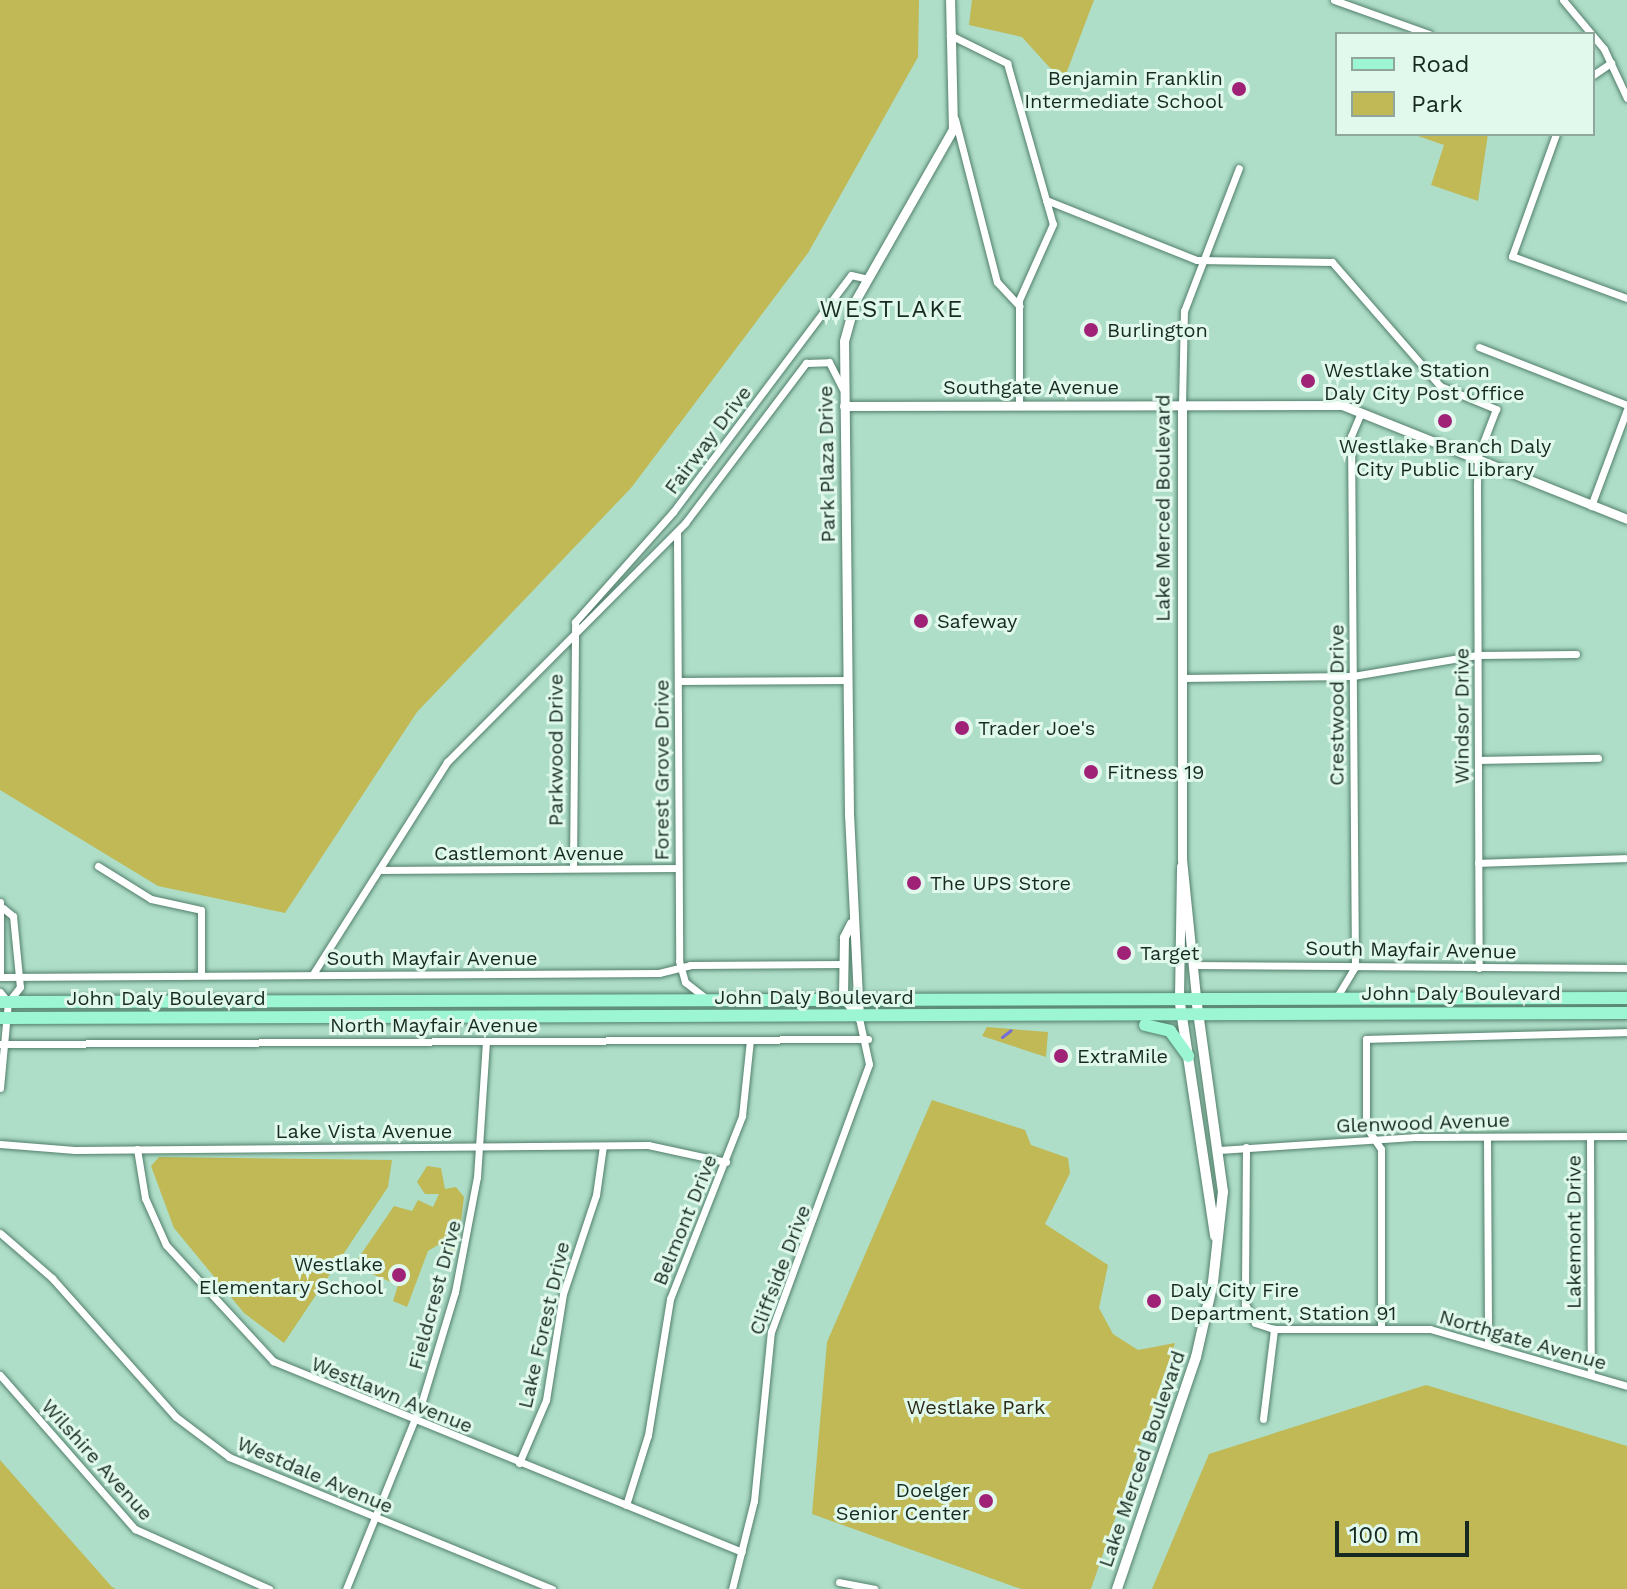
<!DOCTYPE html>
<html>
<head>
<meta charset="utf-8">
<style>
  body { margin:0 }
  #map { position:relative; width:1627px; height:1589px; overflow:hidden; background:#aedec8; font-family:"Work Sans",sans-serif }
  div>[style] { position:absolute }
  .green>* { inset:0; background:#c0b956 }
  .stream>* { height:3px; margin:-1.5px; padding:0 1.5px; transform-origin:1.5px; border-radius:1.5px; background:#776dd7 }
  .roads { filter:drop-shadow(0 0 2px #527f6b) drop-shadow(0 0 2px #527f6b) }
  .minor>* { height:7px; margin:-3.5px; padding:0 3.5px; transform-origin:3.5px; border-radius:3.5px; background:#fff }
  .tertiary>* { height:9px; margin:-4.5px; padding:0 4.5px; transform-origin:4.5px; border-radius:4.5px; background:#fff }
  .secondary>* { height:10px; margin:-5px; padding:0 5px; transform-origin:5px; border-radius:5px; background:#fff }
  .primary>* { height:12px; margin:-6px; padding:0 6px; transform-origin:6px; border-radius:6px; background:#9cf6d4 }
  .dots>* { width:22px; height:22px; translate:-50% -50%; box-sizing:border-box; border:4px solid #e1f9ed; border-radius:50% }
  span { translate:-50% -50%; white-space:nowrap; text-align:center; line-height:1.15; -webkit-text-stroke:6px #e1f9ed; paint-order:stroke }
  .poi-label { font-size:20px; color:#172a22 }
  .right { translate:-100% -50%; text-align:right }
  .left { translate:0 -50%; text-align:left }
  .street-label { font-size:20px; color:#172a22 }
  .park-label { font-size:20px; color:#2c2a14 }
  .quarter-label { font-size:24px; color:#172a22; letter-spacing:2px }
  .legend { position:absolute; left:1335px; top:32px; width:260px; height:104px; box-sizing:border-box; background:#e1f9ed; border:2px solid #90a69c; margin:0; padding:10px 14px; list-style:none; font-size:24px; color:#172a22 }
  .legend li { display:flex; align-items:center; gap:16px; height:40px }
  .legend b { width:40px; border:2px solid #90a69c }
  .scale { position:absolute; left:1335px; top:1521px; width:134px; height:36px; box-sizing:border-box; border:4px solid #172a22; border-top:0; padding-left:10px; font-size:24px; line-height:28px; white-space:nowrap; color:#172a22; -webkit-text-stroke:6px #e1f9ed; paint-order:stroke }
</style>
</head>
<body>
<div id="map">
  <div class="green">
    <i style="clip-path:polygon(0 0,919px 0,918px 57px,808px 253px,631px 488px,417px 712px,285px 913px,158px 886px,0 790px)"></i>
    <i style="clip-path:polygon(972px 0,1094px 0,1066px 74px,1050px 68px,1022px 37px,969px 25px)"></i>
    <i style="clip-path:polygon(1412px 134px,1488px 134px,1478px 201px,1431px 185px,1444px 145px)"></i>
    <i style="clip-path:polygon(987px 1027px,1048px 1032px,1046px 1057px,982px 1036px)"></i>
    <i style="clip-path:polygon(932px 1100px,1025px 1130px,1031px 1145px,1068px 1158px,1070px 1173px,1045px 1224px,1108px 1265px,1099px 1308px,1113px 1334px,1138px 1350px,1175px 1343px,1091px 1589px,1021px 1589px,812px 1514px,827px 1342px)"></i>
    <i style="clip-path:polygon(159px 1157px,392px 1160px,388px 1187px,284px 1343px,244px 1313px,174px 1228px,151px 1166px)"></i>
    <i style="clip-path:polygon(427px 1166px,441px 1168px,445px 1189px,456px 1187px,464px 1197px,461px 1221px,455px 1252px,438px 1245px,428px 1251px,407px 1307px,393px 1301px,398px 1285px,353px 1266px,394px 1206px,412px 1211px,418px 1200px,433px 1207px,439px 1194px,425px 1194px,417px 1182px)"></i>
    <i style="clip-path:polygon(1426px 1385px,1627px 1446px,1627px 1589px,1152px 1589px,1209px 1454px)"></i>
    <i style="clip-path:polygon(0 1460px,112px 1587px,116px 1589px,0 1589px)"></i>
  </div>
  <div class="stream">
    <i style="left:1002px;top:1037px;width:11px;rotate:-38deg"></i>
  </div>
  <div class="roads">
    <div class="minor">
      <i style="left:1334px;top:0;width:101px;rotate:19.7deg"></i>
      <i style="left:1563px;top:0;width:64px;rotate:50.1deg"></i>
      <i style="left:1604px;top:49px;width:54px;rotate:64.9deg"></i>
      <i style="left:950px;top:35px;width:64px;rotate:26.2deg"></i>
      <i style="left:1007px;top:63px;width:167px;rotate:74.1deg"></i>
      <i style="left:1053px;top:224px;width:83px;rotate:114.1deg"></i>
      <i style="left:1019px;top:300px;width:105px;rotate:90deg"></i>
      <i style="left:1593px;top:75px;width:22px;rotate:-34deg"></i>
      <i style="left:955px;top:119px;width:168px;rotate:75.6deg"></i>
      <i style="left:997px;top:282px;width:33px;rotate:47deg"></i>
      <i style="left:1556px;top:134px;width:130px;rotate:109.8deg"></i>
      <i style="left:1512px;top:256px;width:122px;rotate:20.1deg"></i>
      <i style="left:1046px;top:200px;width:162px;rotate:21.7deg"></i>
      <i style="left:1197px;top:260px;width:135px;rotate:0.8deg"></i>
      <i style="left:1332px;top:262px;width:164px;rotate:48.9deg"></i>
      <i style="left:1440px;top:386px;width:61px;rotate:22.3deg"></i>
      <i style="left:1496px;top:409px;width:50px;rotate:111deg"></i>
      <i style="left:1478px;top:456px;width:31px;rotate:92deg"></i>
      <i style="left:1477px;top:487px;width:481px;rotate:89.8deg"></i>
      <i style="left:1479px;top:347px;width:159px;rotate:21.4deg"></i>
      <i style="left:1182px;top:405px;width:94px;rotate:-88.8deg"></i>
      <i style="left:1184px;top:311px;width:153px;rotate:-69deg"></i>
      <i style="left:1591px;top:506px;width:103px;rotate:-69.6deg"></i>
      <i style="left:677px;top:534px;width:427px;rotate:89.7deg"></i>
      <i style="left:679px;top:961px;width:22px;rotate:74deg"></i>
      <i style="left:685px;top:982px;width:24px;rotate:38deg"></i>
      <i style="left:1181px;top:678px;width:172px;rotate:-0.7deg"></i>
      <i style="left:1353px;top:676px;width:126px;rotate:-9.6deg"></i>
      <i style="left:1477px;top:655px;width:99px;rotate:-0.6deg"></i>
      <i style="left:678px;top:681px;width:170px;rotate:-0.3deg"></i>
      <i style="left:1479px;top:760px;width:119px;rotate:-1deg"></i>
      <i style="left:1478px;top:863px;width:147px;rotate:-1.9deg"></i>
      <i style="left:98px;top:866px;width:62px;rotate:31.9deg"></i>
      <i style="left:151px;top:899px;width:51px;rotate:12.4deg"></i>
      <i style="left:201px;top:910px;width:65px;rotate:90deg"></i>
      <i style="left:573px;top:868px;width:246px;rotate:-89.5deg"></i>
      <i style="left:575px;top:622px;width:147px;rotate:-48.3deg"></i>
      <i style="left:673px;top:512px;width:296px;rotate:-53.1deg"></i>
      <i style="left:851px;top:275px;width:17px;rotate:13deg"></i>
      <i style="left:379px;top:870px;width:299px;rotate:-0.4deg"></i>
      <i style="left:0;top:902px;width:75px;rotate:90deg"></i>
      <i style="left:3px;top:908px;width:13px;rotate:39deg"></i>
      <i style="left:13px;top:916px;width:71px;rotate:84.4deg"></i>
      <i style="left:20px;top:987px;width:18px;rotate:128deg"></i>
      <i style="left:1194px;top:965px;width:433px;rotate:0.4deg"></i>
      <i style="left:313px;top:974px;width:251px;rotate:-57.7deg"></i>
      <i style="left:447px;top:762px;width:337px;rotate:-45.1deg"></i>
      <i style="left:685px;top:523px;width:201px;rotate:-52.9deg"></i>
      <i style="left:806px;top:363px;width:23px;rotate:-2deg"></i>
      <i style="left:829px;top:362px;width:30px;rotate:63deg"></i>
      <i style="left:0;top:977px;width:659px;rotate:-0.35deg"></i>
      <i style="left:659px;top:973px;width:32px;rotate:-14deg"></i>
      <i style="left:690px;top:965px;width:154px;rotate:-0.4deg"></i>
      <i style="left:0;top:992px;width:13px;rotate:51deg"></i>
      <i style="left:1338px;top:995px;width:33px;rotate:-59deg"></i>
      <i style="left:1355px;top:967px;width:531px;rotate:-90.43deg"></i>
      <i style="left:1351px;top:436px;width:26px;rotate:-67deg"></i>
      <i style="left:0;top:1044px;width:868px;rotate:-0.33deg"></i>
      <i style="left:0;top:1088px;width:86px;rotate:-84.7deg"></i>
      <i style="left:1487px;top:1137px;width:206px;rotate:89.7deg"></i>
      <i style="left:1590px;top:1137px;width:238px;rotate:89.8deg"></i>
      <i style="left:0;top:1144px;width:75px;rotate:4.6deg"></i>
      <i style="left:75px;top:1150px;width:573px;rotate:-0.5deg"></i>
      <i style="left:648px;top:1145px;width:80px;rotate:12.3deg"></i>
      <i style="left:1246px;top:1147px;width:157px;rotate:90.4deg"></i>
      <i style="left:1245px;top:1304px;width:21px;rotate:62deg"></i>
      <i style="left:1255px;top:1323px;width:20px;rotate:18deg"></i>
      <i style="left:1274px;top:1329px;width:156px"></i>
      <i style="left:1430px;top:1329px;width:205px;rotate:16.1deg"></i>
      <i style="left:137px;top:1149px;width:50px;rotate:80.7deg"></i>
      <i style="left:145px;top:1198px;width:51px;rotate:65.9deg"></i>
      <i style="left:166px;top:1245px;width:158px;rotate:47.3deg"></i>
      <i style="left:273px;top:1361px;width:506px;rotate:22.16deg"></i>
      <i style="left:1219px;top:1150px;width:198px;rotate:-3.8deg"></i>
      <i style="left:1417px;top:1137px;width:210px;rotate:-0.3deg"></i>
      <i style="left:0;top:1233px;width:69px;rotate:40.9deg"></i>
      <i style="left:52px;top:1278px;width:186px;rotate:48.3deg"></i>
      <i style="left:176px;top:1417px;width:66px;rotate:37deg"></i>
      <i style="left:229px;top:1457px;width:349px;rotate:22.2deg"></i>
      <i style="left:1381px;top:1328px;width:179px;rotate:-90deg"></i>
      <i style="left:1381px;top:1149px;width:27px;rotate:-124deg"></i>
      <i style="left:1366px;top:1127px;width:88px;rotate:-90deg"></i>
      <i style="left:1366px;top:1039px;width:261px;rotate:-1.5deg"></i>
      <i style="left:0;top:1375px;width:205px;rotate:48.8deg"></i>
      <i style="left:135px;top:1529px;width:147px;rotate:24.1deg"></i>
      <i style="left:1263px;top:1419px;width:91px;rotate:-83deg"></i>
      <i style="left:519px;top:1463px;width:69px;rotate:-66.8deg"></i>
      <i style="left:546px;top:1400px;width:107px;rotate:-80.9deg"></i>
      <i style="left:563px;top:1294px;width:104px;rotate:-71.6deg"></i>
      <i style="left:596px;top:1195px;width:49px;rotate:-81.9deg"></i>
      <i style="left:626px;top:1505px;width:73px;rotate:-72.6deg"></i>
      <i style="left:648px;top:1435px;width:138px;rotate:-80.8deg"></i>
      <i style="left:670px;top:1299px;width:197px;rotate:-68.5deg"></i>
      <i style="left:742px;top:1116px;width:76px;rotate:-84deg"></i>
      <i style="left:839px;top:1582px;width:36px;rotate:11deg"></i>
      <i style="left:346px;top:1589px;width:203px;rotate:-68deg"></i>
      <i style="left:422px;top:1401px;width:114px;rotate:-73.2deg"></i>
      <i style="left:455px;top:1292px;width:117px;rotate:-79.2deg"></i>
      <i style="left:477px;top:1177px;width:136px;rotate:-86.2deg"></i>
      <i style="left:732px;top:1589px;width:91px;rotate:-76deg"></i>
      <i style="left:754px;top:1501px;width:170px;rotate:-84.3deg"></i>
      <i style="left:771px;top:1332px;width:285px;rotate:-69.9deg"></i>
      <i style="left:869px;top:1064px;width:47px;rotate:-102.3deg"></i>
    </div>
    <div class="tertiary">
      <i style="left:1182px;top:405px;width:454px;rotate:90deg"></i>
      <i style="left:1182px;top:859px;width:139px;rotate:84.2deg"></i>
      <i style="left:844px;top:406px;width:498px;rotate:-0.1deg"></i>
      <i style="left:1342px;top:405px;width:307px;rotate:21.8deg"></i>
      <i style="left:851px;top:923px;width:16px;rotate:117deg"></i>
      <i style="left:844px;top:937px;width:60px;rotate:91deg"></i>
      <i style="left:843px;top:997px;width:24px;rotate:52deg"></i>
      <i style="left:1179px;top:997px;width:131px;rotate:-89.1deg"></i>
      <i style="left:859px;top:1018px;width:203px;rotate:-92.8deg"></i>
      <i style="left:849px;top:815px;width:474px;rotate:-90.6deg"></i>
      <i style="left:844px;top:341px;width:41px;rotate:-74.6deg"></i>
      <i style="left:855px;top:301px;width:198px;rotate:-60.3deg"></i>
      <i style="left:953px;top:129px;width:129px;rotate:-91.3deg"></i>
    </div>
    <div class="secondary">
      <i style="left:1179px;top:997px;width:242px;rotate:81.4deg"></i>
      <i style="left:1117px;top:1589px;width:245px;rotate:-71.2deg"></i>
      <i style="left:1196px;top:1357px;width:77px;rotate:-77.2deg"></i>
      <i style="left:1213px;top:1282px;width:91px;rotate:-83.7deg"></i>
      <i style="left:1223px;top:1192px;width:197px;rotate:-97.9deg"></i>
    </div>
    <div class="primary">
      <i style="left:0;top:1002px;width:1627px;rotate:-0.14deg"></i>
      <i style="left:0;top:1018px;width:1627px;rotate:-0.18deg"></i>
      <i style="left:1145px;top:1025px;width:26px;rotate:13deg"></i>
      <i style="left:1170px;top:1031px;width:31px;rotate:54deg"></i>
    </div>
  </div>
  <div class="dots">
    <i style="left:1239px;top:89px;background:#a02276"></i>
    <i style="left:1091px;top:330px;background:#a02276"></i>
    <i style="left:1308px;top:381px;background:#a02276"></i>
    <i style="left:1445px;top:421px;background:#a02276"></i>
    <i style="left:921px;top:621px;background:#a02276"></i>
    <i style="left:962px;top:728px;background:#a02276"></i>
    <i style="left:1091px;top:772px;background:#a02276"></i>
    <i style="left:914px;top:883px;background:#a02276"></i>
    <i style="left:1124px;top:953px;background:#a02276"></i>
    <i style="left:1061px;top:1056px;background:#a02276"></i>
    <i style="left:399px;top:1275px;background:#a02276"></i>
    <i style="left:1154px;top:1301px;background:#a02276"></i>
    <i style="left:986px;top:1501px;background:#a02276"></i>
  </div>
  <div class="poi-label">
    <span class="right" style="left:1223px;top:90px">Benjamin Franklin<br>Intermediate School</span>
    <span class="left" style="left:1107px;top:330px">Burlington</span>
    <span class="left" style="left:1324px;top:382px">Westlake Station<br>Daly City Post Office</span>
    <span style="left:1445px;top:458px">Westlake Branch Daly<br>City Public Library</span>
    <span class="left" style="left:937px;top:621px">Safeway</span>
    <span class="left" style="left:978px;top:728px">Trader Joe's</span>
    <span class="left" style="left:1107px;top:772px">Fitness 19</span>
    <span class="left" style="left:930px;top:883px">The UPS Store</span>
    <span class="left" style="left:1140px;top:953px">Target</span>
    <span class="left" style="left:1077px;top:1056px">ExtraMile</span>
    <span class="right" style="left:383px;top:1276px">Westlake<br>Elementary School</span>
    <span class="left" style="left:1170px;top:1302px">Daly City Fire<br>Department, Station 91</span>
    <span class="right" style="left:970px;top:1502px">Doelger<br>Senior Center</span>
  </div>
  <div class="street-label">
    <span style="left:1031px;top:387px">Southgate Avenue</span>
    <span style="left:708px;top:440px;rotate:-53deg">Fairway Drive</span>
    <span style="left:827px;top:464px;rotate:-91deg">Park Plaza Drive</span>
    <span style="left:1163px;top:508px;rotate:-90deg">Lake Merced Boulevard</span>
    <span style="left:1337px;top:705px;rotate:-90deg">Crestwood Drive</span>
    <span style="left:1462px;top:716px;rotate:-90deg">Windsor Drive</span>
    <span style="left:556px;top:750px;rotate:-90deg">Parkwood Drive</span>
    <span style="left:662px;top:770px;rotate:-90deg">Forest Grove Drive</span>
    <span style="left:529px;top:853px">Castlemont Avenue</span>
    <span style="left:1411px;top:950px;rotate:1deg">South Mayfair Avenue</span>
    <span style="left:432px;top:958px">South Mayfair Avenue</span>
    <span style="left:1461px;top:993px">John Daly Boulevard</span>
    <span style="left:814px;top:997px">John Daly Boulevard</span>
    <span style="left:166px;top:998px">John Daly Boulevard</span>
    <span style="left:434px;top:1025px">North Mayfair Avenue</span>
    <span style="left:1423px;top:1123px;rotate:-2deg">Glenwood Avenue</span>
    <span style="left:364px;top:1131px">Lake Vista Avenue</span>
    <span style="left:685px;top:1220px;rotate:-68deg">Belmont Drive</span>
    <span style="left:1574px;top:1232px;rotate:-90deg">Lakemont Drive</span>
    <span style="left:780px;top:1270px;rotate:-69deg">Cliffside Drive</span>
    <span style="left:435px;top:1295px;rotate:-75deg">Fieldcrest Drive</span>
    <span style="left:544px;top:1325px;rotate:-77deg">Lake Forest Drive</span>
    <span style="left:1523px;top:1340px;rotate:16deg">Northgate Avenue</span>
    <span style="left:392px;top:1395px;rotate:22deg">Westlawn Avenue</span>
    <span style="left:1142px;top:1459px;rotate:-71deg">Lake Merced Boulevard</span>
    <span style="left:97px;top:1460px;rotate:48deg">Wilshire Avenue</span>
    <span style="left:315px;top:1475px;rotate:23deg">Westdale Avenue</span>
  </div>
  <div class="park-label">
    <span style="left:976px;top:1407px">Westlake Park</span>
  </div>
  <div class="quarter-label">
    <span style="left:892px;top:310px">WESTLAKE</span>
  </div>
  <ul class="legend">
  <li><b style="height:10px;background:#9cf6d4"></b>Road</li>
  <li><b style="height:22px;background:#c0b956"></b>Park</li>
  </ul>
  <div class="scale">100 m</div>
</div>
</body>
</html>
